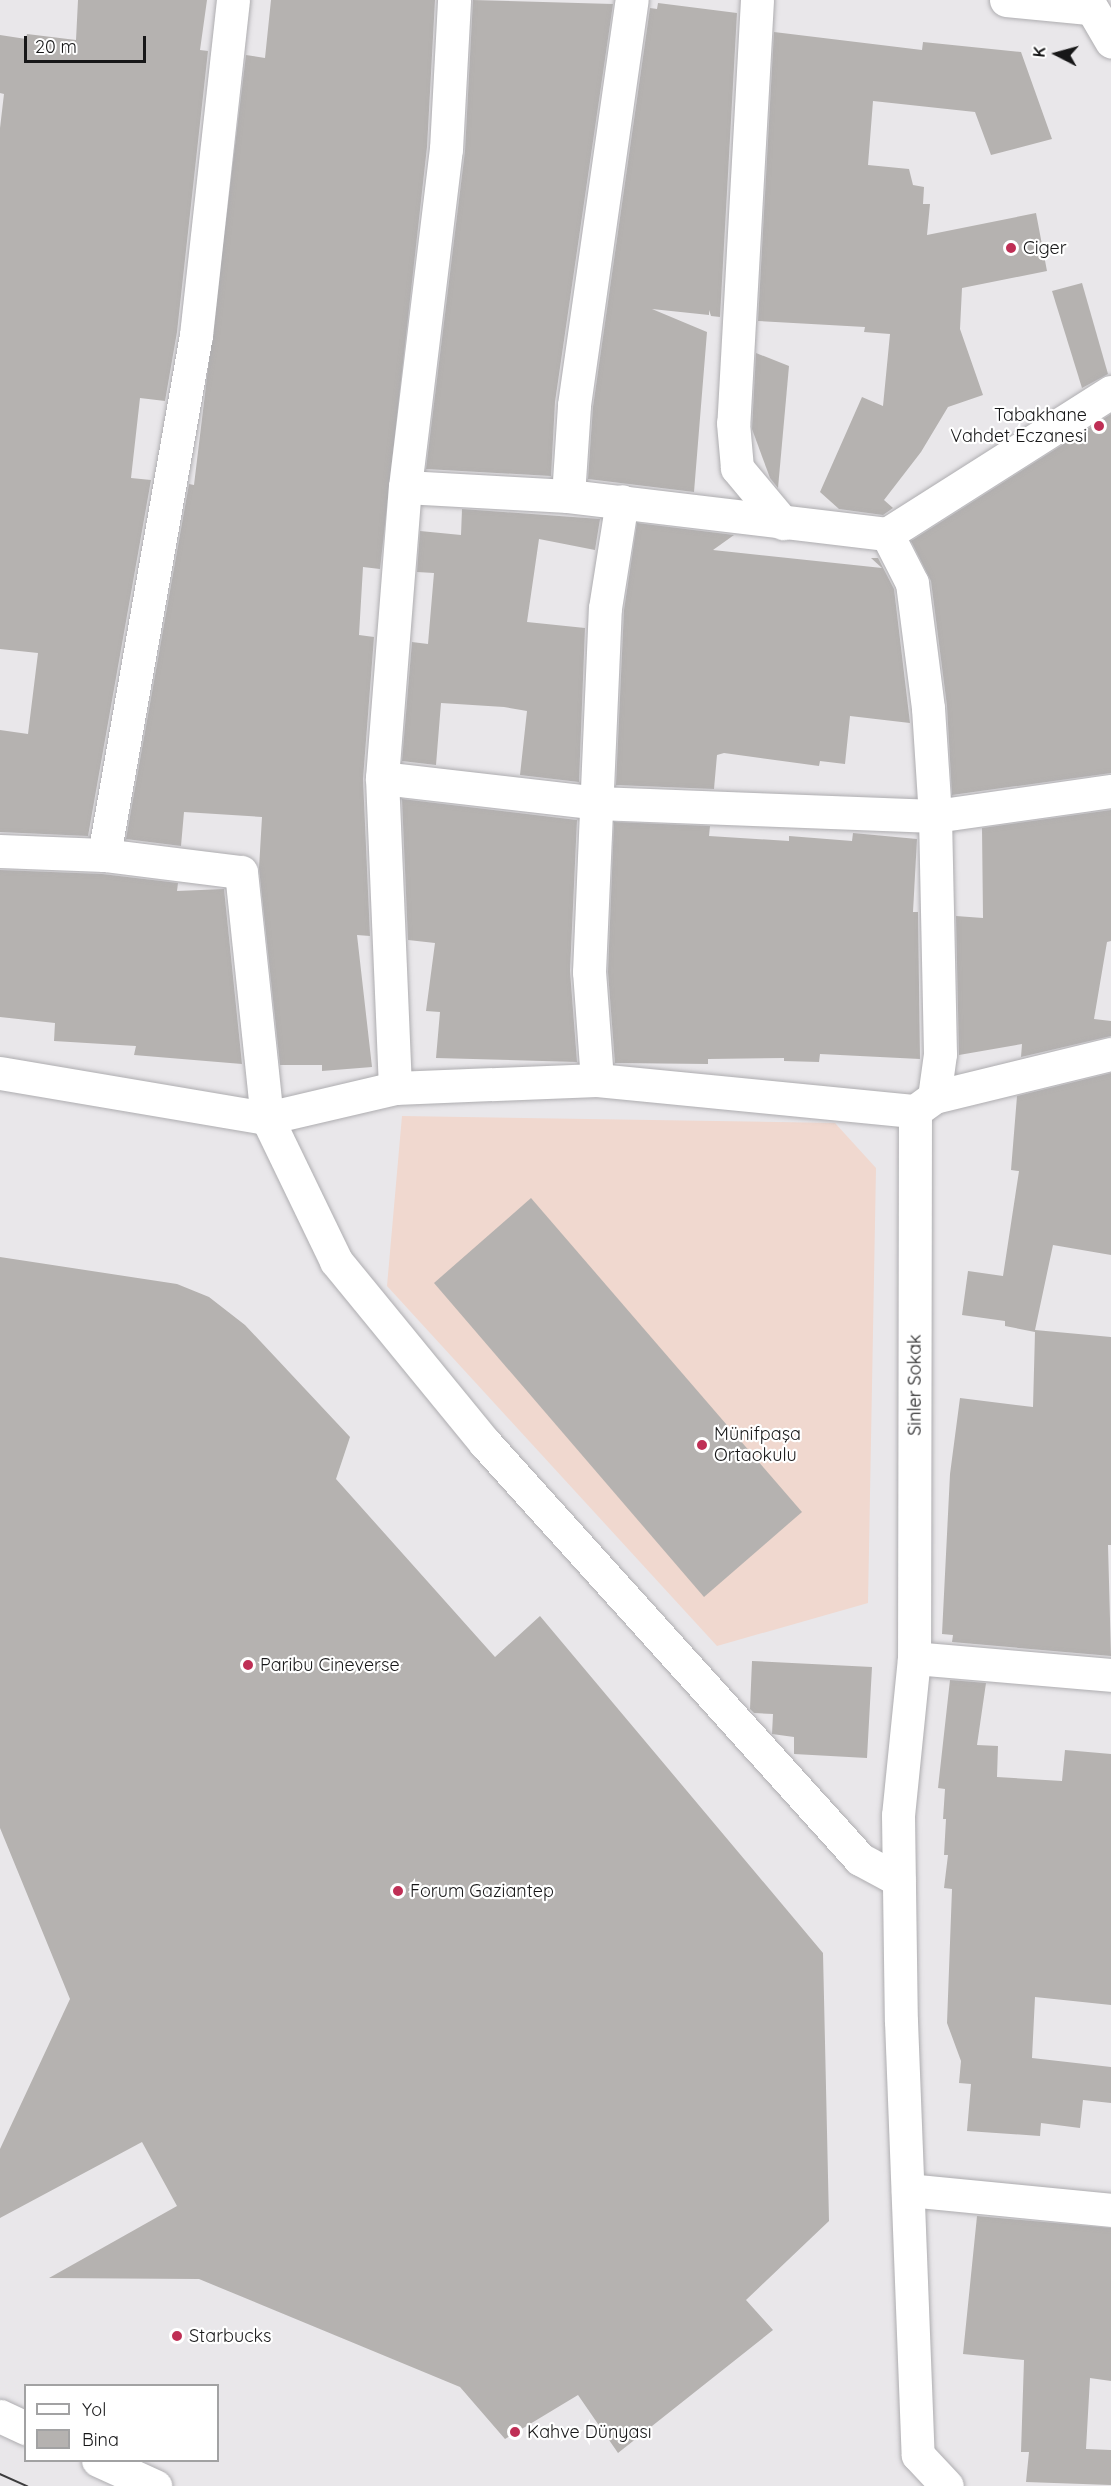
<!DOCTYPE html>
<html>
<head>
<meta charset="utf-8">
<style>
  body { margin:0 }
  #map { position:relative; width:1111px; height:2486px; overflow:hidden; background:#e9e7ea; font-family:Quicksand,sans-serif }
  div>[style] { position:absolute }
  .education>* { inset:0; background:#f0d8cf }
  .building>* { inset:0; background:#b5b2b0 }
  .roads { filter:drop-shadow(0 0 2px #aeadb0) drop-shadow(0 0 2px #aeadb0) }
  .street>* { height:33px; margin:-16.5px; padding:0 16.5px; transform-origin:16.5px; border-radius:16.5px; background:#fff }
  .secondary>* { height:33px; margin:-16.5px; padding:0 16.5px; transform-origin:16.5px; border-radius:16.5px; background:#fff }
  .tram>* { height:1.5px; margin:-0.75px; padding:0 0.75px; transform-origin:0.75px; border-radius:0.75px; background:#3d3d3e }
  .dots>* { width:16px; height:16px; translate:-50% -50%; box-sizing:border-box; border:3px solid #fff; border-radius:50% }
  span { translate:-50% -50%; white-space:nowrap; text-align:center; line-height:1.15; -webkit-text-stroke:4.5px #fff; paint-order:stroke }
  .poi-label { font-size:18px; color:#171718 }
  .left { translate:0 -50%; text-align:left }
  .right { translate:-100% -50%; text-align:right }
  .street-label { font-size:18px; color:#171718 }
  .legend { position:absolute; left:24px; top:2384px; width:195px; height:78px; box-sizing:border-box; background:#fff; border:2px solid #a2a2a3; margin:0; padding:8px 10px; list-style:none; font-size:18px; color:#171718 }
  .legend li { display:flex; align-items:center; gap:12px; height:30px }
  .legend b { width:30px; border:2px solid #a2a2a3 }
  .north { position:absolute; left:1027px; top:24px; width:60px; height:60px; -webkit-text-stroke:4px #fff; paint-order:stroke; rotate:276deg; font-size:16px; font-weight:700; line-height:24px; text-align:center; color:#171718 }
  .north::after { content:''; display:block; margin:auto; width:21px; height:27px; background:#171718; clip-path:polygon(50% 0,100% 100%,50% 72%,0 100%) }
  .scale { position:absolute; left:24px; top:36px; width:122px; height:27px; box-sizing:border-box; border:3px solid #171718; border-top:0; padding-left:8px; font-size:18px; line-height:21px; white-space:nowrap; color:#171718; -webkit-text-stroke:4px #fff; paint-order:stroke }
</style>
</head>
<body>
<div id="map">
  <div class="education">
    <i style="clip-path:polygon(402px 1116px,835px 1123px,876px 1168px,868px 1603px,717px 1646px,387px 1286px)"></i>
  </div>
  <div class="building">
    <i style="clip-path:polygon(78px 0,207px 0,200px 50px,208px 51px,177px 332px,165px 401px,140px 398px,131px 478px,151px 480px,88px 836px,0 832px,0 730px,28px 734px,38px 653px,0 649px,0 128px,4px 94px,0 93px,0 35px,26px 39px,27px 34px,76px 40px)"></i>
    <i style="clip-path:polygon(271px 0,435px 0,427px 147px,380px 569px,363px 567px,359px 635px,374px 637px,363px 779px,370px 936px,357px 935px,372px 1067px,322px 1071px,322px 1065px,280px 1065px,259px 868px,262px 817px,184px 812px,181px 846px,126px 839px,189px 484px,194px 485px,246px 55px,265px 58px)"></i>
    <i style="clip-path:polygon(473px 0,613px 4px,555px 402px,551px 476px,426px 469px,465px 151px)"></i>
    <i style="clip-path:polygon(658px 3px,737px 13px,720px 317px,711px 316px,709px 310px,709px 315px,652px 309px,707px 332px,694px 492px,588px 479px,593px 407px,650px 8px,657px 9px)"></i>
    <i style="clip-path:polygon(774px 32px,922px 50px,923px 42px,1021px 52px,1052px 139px,991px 155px,975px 112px,873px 101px,868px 165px,909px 169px,913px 185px,924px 187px,923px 204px,930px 204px,927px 235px,1036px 213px,1047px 271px,962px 288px,960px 329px,983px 395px,948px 407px,921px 452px,884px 500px,893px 508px,883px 515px,839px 509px,820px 492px,862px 397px,883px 406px,890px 334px,864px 332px,865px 327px,758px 321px)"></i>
    <i style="clip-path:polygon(1082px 283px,1108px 374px,1082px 388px,1052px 291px)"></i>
    <i style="clip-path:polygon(756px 353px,789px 366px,778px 488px,770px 478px,752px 429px)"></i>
    <i style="clip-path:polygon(1111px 414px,1111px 773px,952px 795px,947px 706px,931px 581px,911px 541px)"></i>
    <i style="clip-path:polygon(462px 509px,600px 519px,595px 550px,539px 539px,527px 622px,585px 628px,579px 782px,520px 775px,527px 711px,504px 707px,441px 703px,436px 765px,402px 761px,412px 642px,428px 644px,434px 573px,417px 572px,420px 531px,461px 535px)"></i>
    <i style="clip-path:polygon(637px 523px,734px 535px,713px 550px,882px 568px,871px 558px,878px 558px,894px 589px,910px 723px,850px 716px,845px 764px,820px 761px,819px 766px,724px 753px,717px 755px,714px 789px,616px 785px,624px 610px)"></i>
    <i style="clip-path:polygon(402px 799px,577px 820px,570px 971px,577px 1062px,436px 1058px,440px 1012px,426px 1011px,435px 943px,408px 940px)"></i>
    <i style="clip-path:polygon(1111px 810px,1111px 941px,1107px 942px,1094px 1019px,1111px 1021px,1111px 1036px,1021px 1057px,1022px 1044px,959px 1055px,956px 916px,983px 918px,982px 828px)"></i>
    <i style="clip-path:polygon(614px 822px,710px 826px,709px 836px,789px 841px,789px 836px,852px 841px,853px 833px,917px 839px,913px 912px,918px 912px,920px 1059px,820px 1054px,819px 1062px,784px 1061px,784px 1058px,708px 1059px,708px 1064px,615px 1063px,608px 972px)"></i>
    <i style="clip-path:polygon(0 870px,102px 874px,178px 883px,177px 891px,224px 889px,242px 1064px,134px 1055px,136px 1046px,54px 1041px,55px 1023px,0 1017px)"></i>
    <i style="clip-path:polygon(1111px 1073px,1111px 1255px,1053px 1245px,1035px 1330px,1111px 1337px,1111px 1545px,1108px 1545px,1111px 1656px,952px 1642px,953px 1635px,942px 1634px,950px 1474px,960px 1398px,1033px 1407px,1035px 1332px,1005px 1326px,1005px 1321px,962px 1315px,968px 1271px,1003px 1276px,1019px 1171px,1011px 1170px,1017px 1096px)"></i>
    <i style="clip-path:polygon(531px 1198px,802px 1512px,704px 1597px,434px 1283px)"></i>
    <i style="clip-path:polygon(0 1257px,177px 1284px,209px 1297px,245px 1325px,350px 1437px,336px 1479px,495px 1657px,540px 1616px,823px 1953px,829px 2221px,746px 2300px,773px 2330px,618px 2453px,578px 2395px,505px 2439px,460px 2387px,199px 2279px,49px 2278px,177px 2206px,142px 2142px,0 2218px,0 2149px,70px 1999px,0 1828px)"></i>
    <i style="clip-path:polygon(752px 1661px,872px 1667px,867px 1758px,794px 1754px,794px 1737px,772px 1734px,773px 1714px,754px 1713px,750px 1709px)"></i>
    <i style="clip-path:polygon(950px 1680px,986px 1683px,977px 1745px,998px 1746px,997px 1777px,1062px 1781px,1065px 1750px,1111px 1754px,1111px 2005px,1035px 1997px,1032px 2058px,1111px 2067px,1111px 2103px,1083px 2100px,1080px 2128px,1041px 2123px,1040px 2136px,967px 2131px,971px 2084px,959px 2083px,961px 2061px,947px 2023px,952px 1889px,944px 1888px,948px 1855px,944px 1855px,946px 1819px,943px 1819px,945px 1789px,938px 1788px)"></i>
    <i style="clip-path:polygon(977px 2216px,1111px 2228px,1111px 2381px,1090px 2378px,1086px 2449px,1111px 2450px,1111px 2485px,1026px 2482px,1029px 2452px,1021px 2452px,1024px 2360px,963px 2354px)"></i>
  </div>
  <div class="roads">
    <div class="street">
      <i style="left:757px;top:0;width:424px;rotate:93.2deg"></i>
      <i style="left:733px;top:423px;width:45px;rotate:84.9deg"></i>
      <i style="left:737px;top:468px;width:72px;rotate:50.1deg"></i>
      <i style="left:1006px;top:0;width:83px;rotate:5.5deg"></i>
      <i style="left:405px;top:487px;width:163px;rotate:3.2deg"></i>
      <i style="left:568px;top:496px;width:321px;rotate:6.8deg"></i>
      <i style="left:887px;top:534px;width:265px;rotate:-32.4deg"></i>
      <i style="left:568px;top:496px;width:91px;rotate:-86.2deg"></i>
      <i style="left:574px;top:405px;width:409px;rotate:-81.9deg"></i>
      <i style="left:887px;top:534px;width:55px;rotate:63deg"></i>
      <i style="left:912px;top:583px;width:126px;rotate:82.7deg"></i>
      <i style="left:928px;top:708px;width:108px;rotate:86.3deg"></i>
      <i style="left:935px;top:816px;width:238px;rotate:88.8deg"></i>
      <i style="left:940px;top:1054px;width:43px;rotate:97.9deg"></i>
      <i style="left:382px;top:778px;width:216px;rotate:6.6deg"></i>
      <i style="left:597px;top:803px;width:338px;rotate:2.2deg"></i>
      <i style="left:935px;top:816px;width:178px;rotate:-8.1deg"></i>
      <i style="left:0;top:851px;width:104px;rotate:2.2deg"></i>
      <i style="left:104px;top:855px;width:138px;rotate:7.1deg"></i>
      <i style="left:241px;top:872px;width:247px;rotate:84deg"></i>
      <i style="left:267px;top:1118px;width:159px;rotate:64.2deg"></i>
      <i style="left:336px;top:1261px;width:235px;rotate:50.7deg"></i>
      <i style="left:485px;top:1443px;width:560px;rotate:47.97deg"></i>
      <i style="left:860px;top:1859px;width:44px;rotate:28.3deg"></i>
      <i style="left:104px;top:855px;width:528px;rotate:-79.97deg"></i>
      <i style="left:196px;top:335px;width:337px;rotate:-83.7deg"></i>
      <i style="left:0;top:1073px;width:271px;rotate:9.6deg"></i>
      <i style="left:267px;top:1118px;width:131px;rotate:-13.2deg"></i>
      <i style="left:395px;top:1088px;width:202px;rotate:-2.3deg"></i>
      <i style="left:597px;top:1080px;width:320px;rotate:5.6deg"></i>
      <i style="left:915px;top:1111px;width:24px;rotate:-36deg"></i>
      <i style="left:934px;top:1097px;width:182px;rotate:-13.7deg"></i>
      <i style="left:597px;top:1080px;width:108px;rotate:-94.2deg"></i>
      <i style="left:589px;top:972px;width:364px;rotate:-87.5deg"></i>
      <i style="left:605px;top:608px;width:108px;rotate:-81deg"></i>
      <i style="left:395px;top:1088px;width:310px;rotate:-92.4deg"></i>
      <i style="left:382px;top:778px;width:292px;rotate:-85.5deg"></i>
      <i style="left:405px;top:487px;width:340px;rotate:-83.1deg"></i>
      <i style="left:446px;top:149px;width:149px;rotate:-86.9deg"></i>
      <i style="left:915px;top:1111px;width:547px;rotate:90.1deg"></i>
      <i style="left:914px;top:1658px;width:158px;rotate:95.8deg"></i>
      <i style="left:898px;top:1815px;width:206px;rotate:89.2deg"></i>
      <i style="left:901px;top:2021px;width:434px;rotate:87.8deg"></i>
      <i style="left:918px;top:2455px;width:42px;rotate:46.9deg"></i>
      <i style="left:914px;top:1658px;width:198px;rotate:4.9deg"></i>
      <i style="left:908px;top:2190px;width:204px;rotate:5.6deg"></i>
    </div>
    <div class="secondary">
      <i style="left:1087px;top:0;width:48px;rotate:59.7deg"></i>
      <i style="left:0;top:2416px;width:29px;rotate:25deg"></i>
      <i style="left:98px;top:2460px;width:63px;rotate:24.5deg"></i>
    </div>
  </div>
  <div class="tram">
    <i style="left:0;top:2474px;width:30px;rotate:24deg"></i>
  </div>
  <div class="dots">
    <i style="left:1011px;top:248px;background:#bf2f55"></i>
    <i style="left:1099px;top:426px;background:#bf2f55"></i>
    <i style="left:702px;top:1445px;background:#bf2f55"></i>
    <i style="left:248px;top:1665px;background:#bf2f55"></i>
    <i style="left:398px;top:1891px;background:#bf2f55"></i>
    <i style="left:177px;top:2336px;background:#bf2f55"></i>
    <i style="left:515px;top:2432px;background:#bf2f55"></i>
  </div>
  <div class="poi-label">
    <span class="left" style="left:1023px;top:248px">Ciger</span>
    <span class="right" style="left:1087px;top:426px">Tabakhane<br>Vahdet Eczanesi</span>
    <span class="left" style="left:714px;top:1445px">Münifpaşa<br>Ortaokulu</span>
    <span class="left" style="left:260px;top:1665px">Paribu Cineverse</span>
    <span class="left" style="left:410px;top:1891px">Forum Gaziantep</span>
    <span class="left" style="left:189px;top:2336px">Starbucks</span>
    <span class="left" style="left:527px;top:2432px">Kahve Dünyası</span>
  </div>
  <div class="street-label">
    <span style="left:915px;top:1385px;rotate:-90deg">Sinler Sokak</span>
  </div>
  <ul class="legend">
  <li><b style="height:8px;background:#fff"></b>Yol</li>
  <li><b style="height:16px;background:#b5b2b0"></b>Bina</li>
  </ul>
  <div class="north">K</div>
  <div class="scale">20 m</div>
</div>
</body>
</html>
